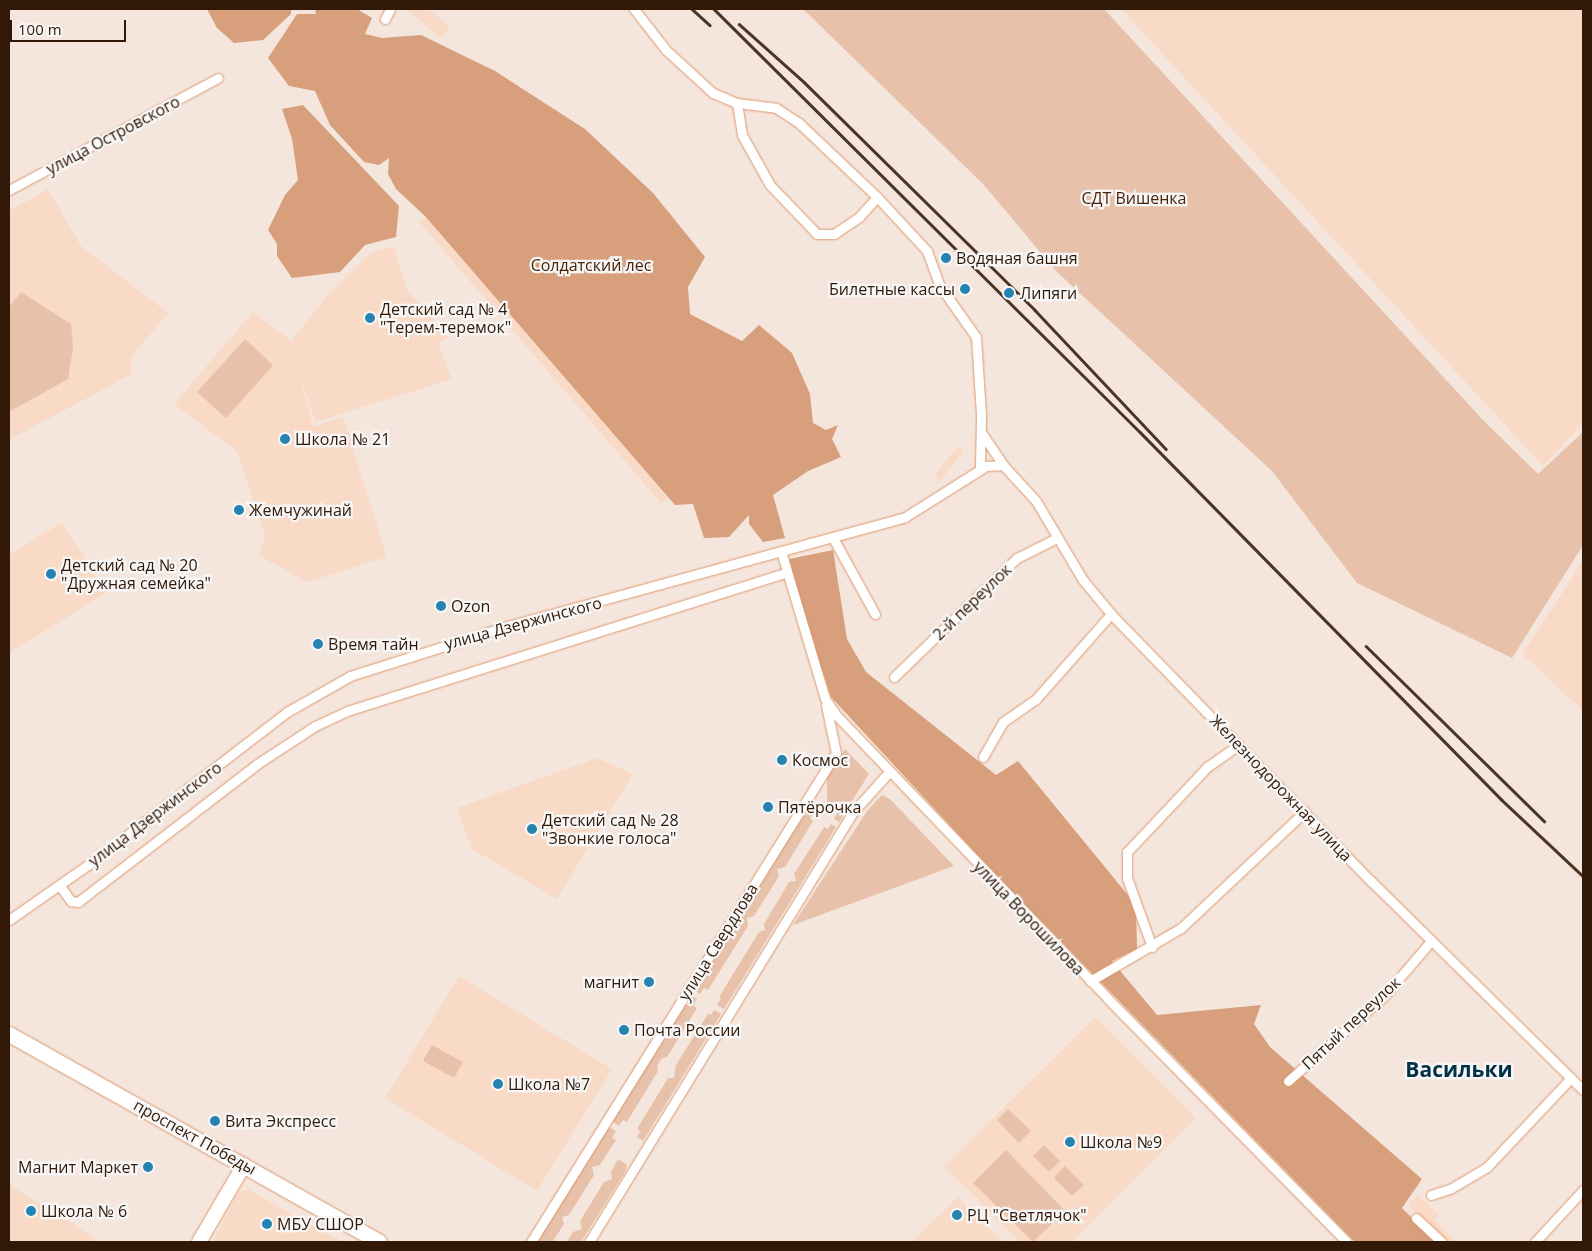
<!DOCTYPE html>
<html>
<head>
<meta charset="utf-8">
<style>
  body { margin:0 }
  #map { position:relative; width:1592px; height:1251px; overflow:hidden; background:#f5e6dd; font-family:"Open Sans",sans-serif }
  div>[style] { position:absolute }
  .built>* { inset:0; background:#f9dac6 }
  .green>* { inset:0; background:#e7c1aa }
  .forest>* { inset:0; background:#d79f7b }
  .roads { filter:drop-shadow(0 0 1px #dd9a6f) drop-shadow(0 0 1px #dd9a6f) }
  .minor>* { height:9px; margin:-4.5px; padding:0 4.5px; transform-origin:4.5px; border-radius:4.5px; background:#fff }
  .secondary>* { height:14px; margin:-7px; padding:0 7px; transform-origin:7px; border-radius:7px; background:#fff }
  .primary>* { height:15px; margin:-7.5px; padding:0 7.5px; transform-origin:7.5px; border-radius:7.5px; background:#fff }
  .rail>* { height:2.5px; margin:-1.25px; padding:0 1.25px; transform-origin:1.25px; border-radius:1.25px; background:#4b3423 }
  .dots>* { width:14px; height:14px; translate:-50% -50%; box-sizing:border-box; border:2px solid #f7f7f7; border-radius:50% }
  span { translate:-50% -50%; white-space:nowrap; text-align:center; line-height:1.15; -webkit-text-stroke:4.5px #f7f7f7; paint-order:stroke }
  .street-label { font-size:16px; color:#321907 }
  .park-label { font-size:16px; color:#482307 }
  .poi-label { font-size:16px; color:#321907 }
  .left { translate:0 -50%; text-align:left }
  .right { translate:-100% -50%; text-align:right }
  .district-label { font-size:21px; color:#023146; font-weight:700 }
  .frame { position:absolute; inset:0; border:10px solid #321907; pointer-events:none }
  .scale { position:absolute; left:10px; top:20px; width:116px; height:22px; box-sizing:border-box; border:2px solid #321907; border-top:0; padding-left:6px; font-size:15px; line-height:18px; white-space:nowrap; color:#321907; -webkit-text-stroke:4px #f7f7f7; paint-order:stroke }
</style>
</head>
<body>
<div id="map">
  <div class="built">
    <i style="clip-path:polygon(406px 9px,428px 9px,450px 27px,441px 38px)"></i>
    <i style="clip-path:polygon(1121px 9px,1583px 9px,1583px 424px,1543px 466px)"></i>
    <i style="clip-path:polygon(48px 189px,81px 246px,168px 313px,132px 356px,130px 375px,9px 440px,9px 211px)"></i>
    <i style="clip-path:polygon(426px 217px,668px 497px,661px 503px,419px 222px)"></i>
    <i style="clip-path:polygon(394px 246px,406px 288px,449px 338px,438px 343px,452px 379px,315px 422px,296px 361px,313px 426px,343px 417px,387px 557px,307px 582px,260px 556px,265px 536px,237px 451px,174px 404px,253px 312px,291px 341px,326px 297px,370px 253px)"></i>
    <i style="clip-path:polygon(958px 446px,964px 451px,940px 481px,934px 476px)"></i>
    <i style="clip-path:polygon(62px 522px,106px 593px,9px 653px,9px 555px)"></i>
    <i style="clip-path:polygon(1583px 561px,1583px 711px,1522px 654px)"></i>
    <i style="clip-path:polygon(597px 758px,633px 774px,557px 899px,472px 849px,457px 808px)"></i>
    <i style="clip-path:polygon(459px 976px,612px 1069px,537px 1191px,385px 1098px)"></i>
    <i style="clip-path:polygon(1095px 1017px,1196px 1118px,1072px 1242px,1020px 1242px,944px 1167px)"></i>
    <i style="clip-path:polygon(9px 1185px,96px 1238px,93px 1242px,9px 1242px)"></i>
    <i style="clip-path:polygon(248px 1189px,279px 1207px,343px 1242px,212px 1242px,239px 1192px)"></i>
    <i style="clip-path:polygon(1418px 1195px,1439px 1215px,1435px 1220px,1457px 1242px,1446px 1242px,1408px 1205px)"></i>
    <i style="clip-path:polygon(958px 1197px,1003px 1242px,911px 1242px,922px 1232px)"></i>
  </div>
  <div class="green">
    <i style="clip-path:polygon(803px 9px,1104px 9px,1483px 420px,1538px 474px,1583px 432px,1583px 545px,1512px 658px,1357px 583px,1272px 471px,1057px 272px,983px 184px)"></i>
    <i style="clip-path:polygon(21px 292px,71px 324px,73px 348px,68px 379px,9px 412px,9px 307px)"></i>
    <i style="clip-path:polygon(245px 339px,273px 365px,226px 418px,197px 392px)"></i>
    <i style="clip-path:polygon(845px 749px,869px 774px,839px 822px,834px 819px,838px 812px,827px 805px,827px 778px)"></i>
    <i style="clip-path:polygon(882px 795px,890px 799px,954px 866px,793px 925px,867px 811px)"></i>
    <i style="clip-path:polygon(807px 809px,813px 813px,810px 818px,813px 821px,785px 867px,777px 869px,779px 876px,754px 916px,747px 918px,748px 926px,708px 990px,704px 988px,700px 994px,694px 990px)"></i>
    <i style="clip-path:polygon(831px 824px,836px 827px,724px 1009px,717px 1005px,721px 998px,719px 997px,759px 932px,765px 930px,764px 924px,789px 882px,796px 881px,794px 874px,824px 827px,828px 829px)"></i>
    <i style="clip-path:polygon(691px 995px,697px 999px,693px 1005px,697px 1008px,667px 1057px,662px 1058px,657px 1066px,658px 1071px,627px 1122px,623px 1120px,619px 1126px,612px 1121px)"></i>
    <i style="clip-path:polygon(714px 1010px,721px 1014px,643px 1141px,637px 1137px,640px 1131px,637px 1129px,668px 1078px,674px 1078px,676px 1065px,708px 1014px,711px 1015px)"></i>
    <i style="clip-path:polygon(432px 1045px,463px 1062px,454px 1078px,423px 1061px)"></i>
    <i style="clip-path:polygon(1008px 1109px,1031px 1131px,1019px 1143px,997px 1120px)"></i>
    <i style="clip-path:polygon(609px 1127px,616px 1131px,612px 1138px,616px 1140px,600px 1165px,592px 1167px,594px 1175px,569px 1215px,562px 1217px,564px 1224px,553px 1241px,536px 1242px)"></i>
    <i style="clip-path:polygon(1044px 1145px,1060px 1161px,1049px 1172px,1033px 1156px)"></i>
    <i style="clip-path:polygon(1006px 1150px,1065px 1211px,1033px 1242px,973px 1183px)"></i>
    <i style="clip-path:polygon(618px 1159px,627px 1165px,625px 1172px,581px 1242px,567px 1242px,573px 1232px,582px 1229px,580px 1221px,604px 1182px,612px 1179px,611px 1172px)"></i>
    <i style="clip-path:polygon(1065px 1166px,1084px 1185px,1072px 1196px,1054px 1178px)"></i>
  </div>
  <div class="forest">
    <i style="clip-path:polygon(207px 9px,291px 9px,291px 14px,263px 40px,234px 43px,217px 28px)"></i>
    <i style="clip-path:polygon(315px 9px,357px 9px,372px 18px,365px 34px,382px 38px,421px 35px,495px 71px,585px 129px,653px 193px,705px 257px,688px 287px,690px 314px,742px 341px,759px 325px,792px 353px,810px 394px,813px 423px,826px 430px,838px 425px,832px 439px,841px 457px,808px 471px,773px 495px,785px 538px,763px 542px,749px 524px,749px 515px,729px 537px,704px 538px,693px 504px,675px 505px,425px 216px,396px 189px,388px 174px,389px 158px,379px 165px,364px 162px,330px 125px,315px 91px,289px 86px,268px 58px,297px 14px,316px 14px)"></i>
    <i style="clip-path:polygon(303px 105px,399px 206px,396px 237px,365px 245px,340px 272px,292px 278px,277px 256px,277px 244px,268px 230px,285px 195px,298px 180px,292px 139px,282px 109px)"></i>
    <i style="clip-path:polygon(833px 550px,847px 639px,866px 672px,996px 775px,1018px 761px,1136px 905px,1137px 949px,1112px 961px,1157px 1015px,1261px 1005px,1254px 1024px,1270px 1047px,1422px 1179px,1402px 1208px,1436px 1242px,1355px 1242px,994px 873px,831px 697px,803px 614px,789px 559px)"></i>
  </div>
  <div class="roads">
    <div class="minor">
      <i style="left:634px;top:9px;width:52px;rotate:52deg"></i>
      <i style="left:666px;top:50px;width:64px;rotate:42.5deg"></i>
      <i style="left:713px;top:93px;width:26px;rotate:23deg"></i>
      <i style="left:737px;top:103px;width:39px;rotate:7deg"></i>
      <i style="left:776px;top:108px;width:27px;rotate:33deg"></i>
      <i style="left:799px;top:123px;width:108px;rotate:43.5deg"></i>
      <i style="left:877px;top:197px;width:74px;rotate:47.2deg"></i>
      <i style="left:927px;top:251px;width:37px;rotate:70deg"></i>
      <i style="left:940px;top:286px;width:62px;rotate:54.8deg"></i>
      <i style="left:976px;top:337px;width:78px;rotate:86.3deg"></i>
      <i style="left:981px;top:415px;width:54px;rotate:91.1deg"></i>
      <i style="left:385px;top:19px;width:11px;rotate:-63deg"></i>
      <i style="left:737px;top:103px;width:32px;rotate:81deg"></i>
      <i style="left:742px;top:135px;width:57px;rotate:60.8deg"></i>
      <i style="left:770px;top:185px;width:68px;rotate:46.2deg"></i>
      <i style="left:817px;top:234px;width:17px"></i>
      <i style="left:834px;top:234px;width:30px;rotate:-34deg"></i>
      <i style="left:859px;top:217px;width:27px;rotate:-48deg"></i>
      <i style="left:9px;top:190px;width:237px;rotate:-28.2deg"></i>
      <i style="left:981px;top:432px;width:40px;rotate:56deg"></i>
      <i style="left:1003px;top:465px;width:49px;rotate:47.5deg"></i>
      <i style="left:1036px;top:501px;width:92px;rotate:59.3deg"></i>
      <i style="left:1083px;top:580px;width:44px;rotate:50.5deg"></i>
      <i style="left:1111px;top:614px;width:373px;rotate:45.8deg"></i>
      <i style="left:1371px;top:881px;width:298px;rotate:44.6deg"></i>
      <i style="left:833px;top:538px;width:87px;rotate:61.1deg"></i>
      <i style="left:781px;top:551px;width:154px;rotate:73.4deg"></i>
      <i style="left:825px;top:699px;width:21px;rotate:55deg"></i>
      <i style="left:837px;top:716px;width:390px;rotate:46.2deg"></i>
      <i style="left:1107px;top:998px;width:342px;rotate:45.5deg"></i>
      <i style="left:894px;top:677px;width:171px;rotate:-44.1deg"></i>
      <i style="left:1017px;top:558px;width:45px;rotate:-26.6deg"></i>
      <i style="left:983px;top:757px;width:40px;rotate:-60.3deg"></i>
      <i style="left:1003px;top:722px;width:40px;rotate:-34.9deg"></i>
      <i style="left:1036px;top:699px;width:113px;rotate:-48.6deg"></i>
      <i style="left:60px;top:886px;width:19px;rotate:54deg"></i>
      <i style="left:71px;top:901px;width:7px;rotate:8deg"></i>
      <i style="left:78px;top:902px;width:226px;rotate:-37.6deg"></i>
      <i style="left:257px;top:764px;width:69px;rotate:-33.2deg"></i>
      <i style="left:315px;top:726px;width:35px;rotate:-25deg"></i>
      <i style="left:347px;top:711px;width:460px;rotate:-17.5deg"></i>
      <i style="left:9px;top:920px;width:106px;rotate:-35deg"></i>
      <i style="left:96px;top:859px;width:241px;rotate:-37.6deg"></i>
      <i style="left:287px;top:712px;width:73px;rotate:-29.7deg"></i>
      <i style="left:350px;top:676px;width:169px;rotate:-17.6deg"></i>
      <i style="left:511px;top:625px;width:409px;rotate:-15.3deg"></i>
      <i style="left:905px;top:517px;width:96px;rotate:-32.2deg"></i>
      <i style="left:986px;top:466px;width:17px;rotate:-3deg"></i>
      <i style="left:1152px;top:947px;width:73px;rotate:-109.9deg"></i>
      <i style="left:1127px;top:878px;width:26px;rotate:-90deg"></i>
      <i style="left:1127px;top:852px;width:117px;rotate:-46.7deg"></i>
      <i style="left:1207px;top:767px;width:38px;rotate:-35deg"></i>
      <i style="left:1090px;top:981px;width:105px;rotate:-30.2deg"></i>
      <i style="left:1181px;top:928px;width:170px;rotate:-43.3deg"></i>
      <i style="left:1288px;top:1081px;width:128px;rotate:-41.5deg"></i>
      <i style="left:1384px;top:996px;width:72px;rotate:-49.5deg"></i>
      <i style="left:1431px;top:1195px;width:20px;rotate:-18deg"></i>
      <i style="left:1450px;top:1189px;width:43px;rotate:-30.7deg"></i>
      <i style="left:1487px;top:1167px;width:122px;rotate:-46.7deg"></i>
      <i style="left:1416px;top:1218px;width:35px;rotate:43deg"></i>
      <i style="left:531px;top:1242px;width:576px;rotate:-58.05deg"></i>
      <i style="left:836px;top:753px;width:49px;rotate:-101.8deg"></i>
      <i style="left:589px;top:1242px;width:505px;rotate:-58.45deg"></i>
      <i style="left:853px;top:812px;width:54px;rotate:-48deg"></i>
      <i style="left:1535px;top:1242px;width:71px;rotate:-47.3deg"></i>
    </div>
    <div class="secondary">
      <i style="left:199px;top:1242px;width:89px;rotate:-59.7deg"></i>
    </div>
    <div class="primary">
      <i style="left:9px;top:1034px;width:424px;rotate:29.3deg"></i>
    </div>
  </div>
  <div class="rail">
    <i style="left:692px;top:9px;width:24px;rotate:42deg"></i>
    <i style="left:714px;top:9px;width:600px;rotate:44.8deg"></i>
    <i style="left:1140px;top:432px;width:516px;rotate:45.47deg"></i>
    <i style="left:1502px;top:800px;width:111px;rotate:43.2deg"></i>
    <i style="left:739px;top:24px;width:87px;rotate:41.7deg"></i>
    <i style="left:804px;top:82px;width:325px;rotate:44.6deg"></i>
    <i style="left:1035px;top:310px;width:191px;rotate:46.7deg"></i>
    <i style="left:1366px;top:646px;width:250px;rotate:44.5deg"></i>
  </div>
  <div class="dots">
    <i style="left:946px;top:258px;background:#2483af"></i>
    <i style="left:965px;top:289px;background:#2483af"></i>
    <i style="left:1009px;top:293px;background:#2483af"></i>
    <i style="left:370px;top:318px;background:#2483af"></i>
    <i style="left:285px;top:439px;background:#2483af"></i>
    <i style="left:239px;top:510px;background:#2483af"></i>
    <i style="left:51px;top:574px;background:#2483af"></i>
    <i style="left:441px;top:606px;background:#2483af"></i>
    <i style="left:318px;top:644px;background:#2483af"></i>
    <i style="left:782px;top:760px;background:#2483af"></i>
    <i style="left:768px;top:807px;background:#2483af"></i>
    <i style="left:532px;top:829px;background:#2483af"></i>
    <i style="left:649px;top:982px;background:#2483af"></i>
    <i style="left:624px;top:1030px;background:#2483af"></i>
    <i style="left:498px;top:1084px;background:#2483af"></i>
    <i style="left:215px;top:1121px;background:#2483af"></i>
    <i style="left:1070px;top:1142px;background:#2483af"></i>
    <i style="left:148px;top:1167px;background:#2483af"></i>
    <i style="left:31px;top:1211px;background:#2483af"></i>
    <i style="left:957px;top:1215px;background:#2483af"></i>
    <i style="left:267px;top:1224px;background:#2483af"></i>
  </div>
  <div class="street-label">
    <span style="left:113px;top:135px;rotate:-28deg">улица Островского</span>
    <span style="left:972px;top:602px;rotate:-44deg">2-й переулок</span>
    <span style="left:523px;top:623px;rotate:-15deg">улица Дзержинского</span>
    <span style="left:1281px;top:788px;rotate:46deg">Железнодорожная улица</span>
    <span style="left:155px;top:814px;rotate:-37deg">улица Дзержинского</span>
    <span style="left:1029px;top:918px;rotate:46deg">улица Ворошилова</span>
    <span style="left:718px;top:942px;rotate:-58deg">улица Свердлова</span>
    <span style="left:1351px;top:1023px;rotate:-43deg">Пятый переулок</span>
    <span style="left:195px;top:1137px;rotate:29deg">проспект Победы</span>
  </div>
  <div class="park-label">
    <span style="left:1134px;top:198px">СДТ Вишенка</span>
    <span style="left:591px;top:265px">Солдатский лес</span>
  </div>
  <div class="poi-label">
    <span class="left" style="left:956px;top:258px">Водяная башня</span>
    <span class="right" style="left:955px;top:289px">Билетные кассы</span>
    <span class="left" style="left:1020px;top:293px">Липяги</span>
    <span class="left" style="left:380px;top:318px">Детский сад № 4<br>"Терем-теремок"</span>
    <span class="left" style="left:295px;top:439px">Школа № 21</span>
    <span class="left" style="left:249px;top:510px">Жемчужинай</span>
    <span class="left" style="left:61px;top:574px">Детский сад № 20<br>"Дружная семейка"</span>
    <span class="left" style="left:451px;top:606px">Ozon</span>
    <span class="left" style="left:328px;top:644px">Время тайн</span>
    <span class="left" style="left:792px;top:760px">Космос</span>
    <span class="left" style="left:778px;top:807px">Пятёрочка</span>
    <span class="left" style="left:542px;top:829px">Детский сад № 28<br>"Звонкие голоса"</span>
    <span class="right" style="left:639px;top:982px">магнит</span>
    <span class="left" style="left:634px;top:1030px">Почта России</span>
    <span class="left" style="left:508px;top:1084px">Школа №7</span>
    <span class="left" style="left:225px;top:1121px">Вита Экспресс</span>
    <span class="left" style="left:1080px;top:1142px">Школа №9</span>
    <span class="right" style="left:138px;top:1167px">Магнит Маркет</span>
    <span class="left" style="left:41px;top:1211px">Школа № 6</span>
    <span class="left" style="left:967px;top:1215px">РЦ "Светлячок"</span>
    <span class="left" style="left:277px;top:1224px">МБУ СШОР</span>
  </div>
  <div class="district-label">
    <span style="left:1459px;top:1069px">Васильки</span>
  </div>
  <div class="frame"></div>
  <div class="scale">100 m</div>
</div>
</body>
</html>
